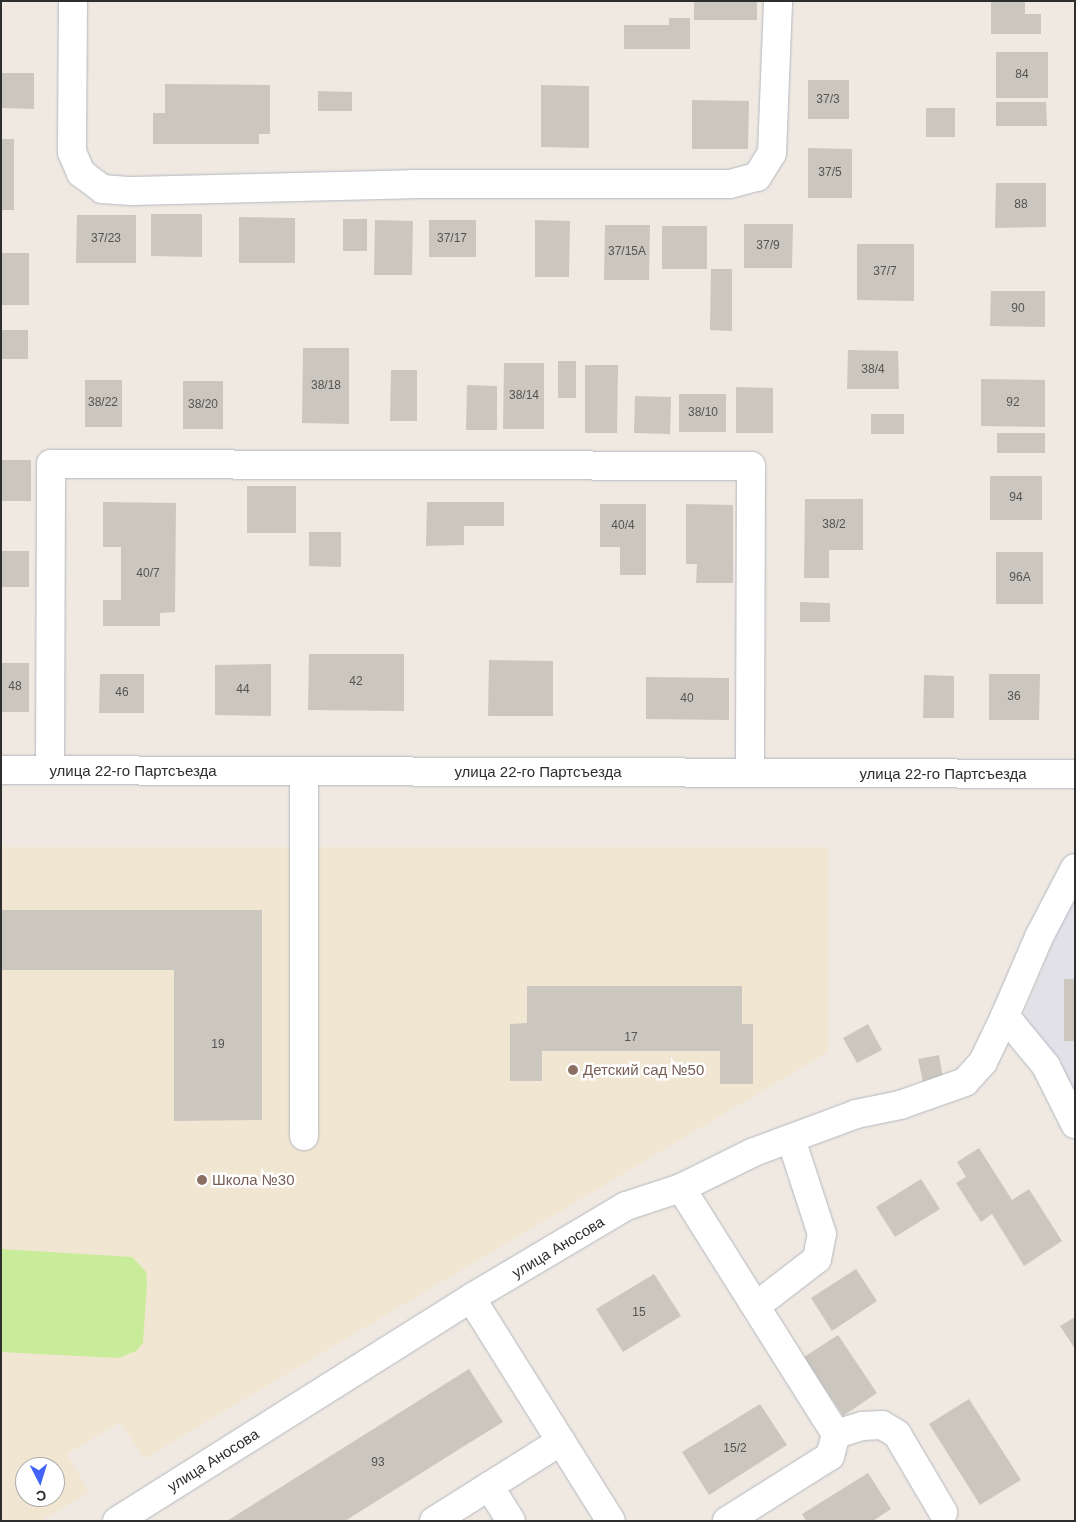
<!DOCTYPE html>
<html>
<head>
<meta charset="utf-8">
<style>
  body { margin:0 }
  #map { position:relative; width:1076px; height:1522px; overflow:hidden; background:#efe9e1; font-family:Helvetica,sans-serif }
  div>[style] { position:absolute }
  .industrial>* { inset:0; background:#e3e1e8 }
  .education>* { inset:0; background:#f0e6d1 }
  .pitch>* { inset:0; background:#c9ec9a }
  .building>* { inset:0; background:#cbc7bf }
  .roads { filter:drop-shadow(0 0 1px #b4b7c1) drop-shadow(0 0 1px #b4b7c1) }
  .minor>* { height:28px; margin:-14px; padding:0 14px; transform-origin:14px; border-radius:14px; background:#fff }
  .dots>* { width:14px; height:14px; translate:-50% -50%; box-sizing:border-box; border:2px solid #fff; border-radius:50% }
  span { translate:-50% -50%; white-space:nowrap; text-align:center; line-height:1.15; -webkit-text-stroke:5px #fff; paint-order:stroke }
  .number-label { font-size:12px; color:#555452 }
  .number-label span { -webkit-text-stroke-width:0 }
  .street-label { font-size:15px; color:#2e2e2e }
  .education-label { font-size:15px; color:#785e54 }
  .left { translate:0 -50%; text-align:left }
  .frame { position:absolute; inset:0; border:2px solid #2e2e2e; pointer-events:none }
  .north { position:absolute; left:15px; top:1457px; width:50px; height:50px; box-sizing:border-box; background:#fff; border:1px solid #ababab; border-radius:50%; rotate:175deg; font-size:14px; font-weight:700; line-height:20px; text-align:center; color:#2e2e2e }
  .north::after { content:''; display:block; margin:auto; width:18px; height:22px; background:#4264fb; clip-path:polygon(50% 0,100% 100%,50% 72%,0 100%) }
</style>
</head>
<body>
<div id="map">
  <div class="industrial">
    <i style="clip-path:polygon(1075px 889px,1075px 1119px,1022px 1019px)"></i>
  </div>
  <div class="education">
    <i style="clip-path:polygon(evenodd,1px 847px,828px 847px,828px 1052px,144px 1459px,121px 1422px,67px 1454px,89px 1492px,41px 1521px,1px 1521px,1px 847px,25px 1467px,55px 1467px,55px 1497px,25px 1497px,25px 1467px)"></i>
  </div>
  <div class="pitch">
    <i style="clip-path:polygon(1px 1249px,132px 1257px,146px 1272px,147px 1282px,143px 1343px,136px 1351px,118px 1358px,1px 1352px)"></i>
  </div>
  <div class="building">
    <i style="clip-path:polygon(694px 1px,757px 1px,757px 20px,694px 20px)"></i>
    <i style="clip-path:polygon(991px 1px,1025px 1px,1025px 14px,1041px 14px,1041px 34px,991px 34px)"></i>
    <i style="clip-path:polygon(669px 18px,690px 18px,690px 49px,624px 49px,624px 25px,669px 25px)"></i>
    <i style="clip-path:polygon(996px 52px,1048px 52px,1048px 98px,996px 98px)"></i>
    <i style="clip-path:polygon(1px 73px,34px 73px,34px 109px,1px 108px)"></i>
    <i style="clip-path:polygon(808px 80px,849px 80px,849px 119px,808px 119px)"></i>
    <i style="clip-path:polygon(165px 84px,270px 85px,270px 134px,259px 134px,259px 144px,153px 144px,153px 113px,165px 113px)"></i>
    <i style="clip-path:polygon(541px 85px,589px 86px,589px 148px,541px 147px)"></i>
    <i style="clip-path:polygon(318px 91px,352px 92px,352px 111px,318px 111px)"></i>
    <i style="clip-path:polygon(692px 100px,749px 101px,748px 149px,692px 149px)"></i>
    <i style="clip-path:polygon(996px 102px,1046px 102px,1047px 126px,996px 126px)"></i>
    <i style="clip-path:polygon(926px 108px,955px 108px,955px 137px,926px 137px)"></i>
    <i style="clip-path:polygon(1px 139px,14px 139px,14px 210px,1px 210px)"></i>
    <i style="clip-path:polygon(808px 148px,852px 149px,852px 198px,808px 198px)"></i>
    <i style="clip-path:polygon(996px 183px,1046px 183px,1046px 227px,995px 228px)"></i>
    <i style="clip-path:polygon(151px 214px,202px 214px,202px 257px,151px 256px)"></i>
    <i style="clip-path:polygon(77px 215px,136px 215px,136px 263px,76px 263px)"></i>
    <i style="clip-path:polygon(239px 217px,295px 218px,295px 263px,239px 263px)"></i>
    <i style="clip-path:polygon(343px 219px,367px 219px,367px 251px,343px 251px)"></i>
    <i style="clip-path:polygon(375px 220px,413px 221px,412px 275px,374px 275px)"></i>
    <i style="clip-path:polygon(429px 220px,476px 220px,476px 257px,429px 257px)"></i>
    <i style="clip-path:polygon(535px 220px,570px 221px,569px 277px,535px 277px)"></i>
    <i style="clip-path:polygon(744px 224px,793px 224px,792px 268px,744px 268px)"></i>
    <i style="clip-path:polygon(605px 225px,650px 225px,649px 280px,604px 280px)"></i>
    <i style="clip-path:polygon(662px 226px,707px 226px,707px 269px,662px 269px)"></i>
    <i style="clip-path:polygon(857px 244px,914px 244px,914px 301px,857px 300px)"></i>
    <i style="clip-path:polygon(1px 253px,29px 253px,29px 305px,1px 305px)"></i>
    <i style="clip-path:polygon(711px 269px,732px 269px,732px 331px,710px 330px)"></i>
    <i style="clip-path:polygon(991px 291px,1045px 291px,1045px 327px,990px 326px)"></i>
    <i style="clip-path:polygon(1px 330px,28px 330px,28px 359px,1px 359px)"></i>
    <i style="clip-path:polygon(303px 348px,349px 348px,349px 424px,302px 423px)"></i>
    <i style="clip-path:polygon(848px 350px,898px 351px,899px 389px,847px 389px)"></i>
    <i style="clip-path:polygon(558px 361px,576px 361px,576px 398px,558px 398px)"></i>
    <i style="clip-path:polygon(504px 363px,544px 363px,544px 429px,503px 429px)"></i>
    <i style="clip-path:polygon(585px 365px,618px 365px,617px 433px,585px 433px)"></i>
    <i style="clip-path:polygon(391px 370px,417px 370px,417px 421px,390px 421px)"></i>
    <i style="clip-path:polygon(981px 379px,1045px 380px,1045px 427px,981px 426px)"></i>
    <i style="clip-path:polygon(85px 380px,122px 380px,122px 427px,85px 427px)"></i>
    <i style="clip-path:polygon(183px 381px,223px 381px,223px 429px,183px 429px)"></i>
    <i style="clip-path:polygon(467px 385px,497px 386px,497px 430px,466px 430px)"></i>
    <i style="clip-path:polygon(736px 387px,773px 388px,773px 433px,736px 433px)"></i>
    <i style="clip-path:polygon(679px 394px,726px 394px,726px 432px,679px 432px)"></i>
    <i style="clip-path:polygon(635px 396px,671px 397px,670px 434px,634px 433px)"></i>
    <i style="clip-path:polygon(871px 414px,904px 414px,904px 434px,871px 434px)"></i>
    <i style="clip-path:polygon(997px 433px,1045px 433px,1045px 453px,997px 453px)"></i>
    <i style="clip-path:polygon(1px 460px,31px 460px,31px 501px,1px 501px)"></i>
    <i style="clip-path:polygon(990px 476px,1042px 476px,1042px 520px,990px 520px)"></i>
    <i style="clip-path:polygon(247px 486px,296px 486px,296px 533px,247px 533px)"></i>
    <i style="clip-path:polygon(805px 499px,863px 499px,863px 550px,829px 550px,829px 578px,804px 578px)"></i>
    <i style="clip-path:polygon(103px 502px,176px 503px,175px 612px,160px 613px,160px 626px,103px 626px,103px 600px,121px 600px,121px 547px,103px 547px)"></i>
    <i style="clip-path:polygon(427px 502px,504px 502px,504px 526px,464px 526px,464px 545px,426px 546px)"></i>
    <i style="clip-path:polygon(600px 504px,646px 504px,646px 575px,620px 575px,620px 547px,600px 547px)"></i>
    <i style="clip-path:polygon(686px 504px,733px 505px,733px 583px,696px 583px,697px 564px,686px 564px)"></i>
    <i style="clip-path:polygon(309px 532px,341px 532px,341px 567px,309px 566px)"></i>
    <i style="clip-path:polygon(1px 551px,29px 551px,29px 587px,1px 587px)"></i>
    <i style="clip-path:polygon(996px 552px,1043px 552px,1043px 604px,996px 604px)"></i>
    <i style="clip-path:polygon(800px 602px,830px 603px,830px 622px,800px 622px)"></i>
    <i style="clip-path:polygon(309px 654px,404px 654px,404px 711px,308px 710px)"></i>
    <i style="clip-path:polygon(489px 660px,553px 661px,553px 716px,488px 716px)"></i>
    <i style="clip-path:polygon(1px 663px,29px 663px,29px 712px,1px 712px)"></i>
    <i style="clip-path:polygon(271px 664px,271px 716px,215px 715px,215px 665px)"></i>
    <i style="clip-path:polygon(100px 674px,144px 674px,144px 713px,99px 713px)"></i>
    <i style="clip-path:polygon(989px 674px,1040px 674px,1039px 720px,989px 720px)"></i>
    <i style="clip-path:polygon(924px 675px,954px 676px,954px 718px,923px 718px)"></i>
    <i style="clip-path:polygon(646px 677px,729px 678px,729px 720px,646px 719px)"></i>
    <i style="clip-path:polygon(1px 910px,262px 910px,262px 1120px,174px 1121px,174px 970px,1px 970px)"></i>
    <i style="clip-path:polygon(1064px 979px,1075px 979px,1075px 1041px,1064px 1041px)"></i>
    <i style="clip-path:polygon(527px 986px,742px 986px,742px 1024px,753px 1024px,753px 1084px,720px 1084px,720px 1051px,542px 1051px,542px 1081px,510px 1081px,510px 1024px,527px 1023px)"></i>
    <i style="clip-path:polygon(868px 1024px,882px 1050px,857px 1063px,843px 1038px)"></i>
    <i style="clip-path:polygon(939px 1055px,944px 1083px,924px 1087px,918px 1059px)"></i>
    <i style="clip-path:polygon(979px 1148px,1012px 1200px,1029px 1189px,1062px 1241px,1024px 1266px,992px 1214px,981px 1222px,956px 1183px,966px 1177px,957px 1162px)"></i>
    <i style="clip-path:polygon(921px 1179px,940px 1209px,895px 1237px,876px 1207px)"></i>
    <i style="clip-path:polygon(856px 1269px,877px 1301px,832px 1331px,811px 1298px)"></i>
    <i style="clip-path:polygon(654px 1274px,681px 1316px,623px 1352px,596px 1309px)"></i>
    <i style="clip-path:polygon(1075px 1317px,1075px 1349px,1060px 1326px)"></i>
    <i style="clip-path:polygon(838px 1335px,877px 1393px,843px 1416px,804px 1357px)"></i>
    <i style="clip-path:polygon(469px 1369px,503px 1422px,469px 1443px,345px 1521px,227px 1521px)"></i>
    <i style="clip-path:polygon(969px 1399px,1021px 1480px,980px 1505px,929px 1424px)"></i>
    <i style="clip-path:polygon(760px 1404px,787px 1445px,709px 1495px,682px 1452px)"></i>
    <i style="clip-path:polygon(868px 1473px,891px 1509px,873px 1521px,806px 1521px,802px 1514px)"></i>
  </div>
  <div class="roads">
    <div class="minor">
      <i style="left:73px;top:1px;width:151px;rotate:90.4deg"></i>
      <i style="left:72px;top:152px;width:23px;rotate:67deg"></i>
      <i style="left:81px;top:173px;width:26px;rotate:37deg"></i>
      <i style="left:102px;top:189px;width:30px;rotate:4deg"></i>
      <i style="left:132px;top:191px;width:280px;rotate:-1.4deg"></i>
      <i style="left:412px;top:184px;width:318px"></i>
      <i style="left:730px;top:184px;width:28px;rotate:-15deg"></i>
      <i style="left:757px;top:177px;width:28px;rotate:-58deg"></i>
      <i style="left:772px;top:153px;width:152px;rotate:-87.7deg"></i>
      <i style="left:1px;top:770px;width:1074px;rotate:0.21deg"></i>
      <i style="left:50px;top:770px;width:306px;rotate:-89.8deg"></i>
      <i style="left:51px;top:464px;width:700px;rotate:0.16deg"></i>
      <i style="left:751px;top:466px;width:307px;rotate:90.2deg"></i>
      <i style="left:1075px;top:868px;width:78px;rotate:117.6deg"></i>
      <i style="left:1039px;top:937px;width:86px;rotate:113.3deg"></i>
      <i style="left:1005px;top:1016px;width:65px;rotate:50.6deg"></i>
      <i style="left:1046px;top:1066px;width:65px;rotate:63.4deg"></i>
      <i style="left:304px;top:1136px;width:365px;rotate:-90deg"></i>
      <i style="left:681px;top:1188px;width:291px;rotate:57.8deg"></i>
      <i style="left:836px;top:1434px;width:23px;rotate:105deg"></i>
      <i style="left:830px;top:1456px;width:122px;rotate:147.7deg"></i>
      <i style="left:471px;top:1298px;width:263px;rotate:57.9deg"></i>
      <i style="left:756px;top:1306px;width:77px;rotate:-37.6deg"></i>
      <i style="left:817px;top:1259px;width:25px;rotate:-79deg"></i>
      <i style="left:822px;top:1234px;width:100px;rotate:-108.1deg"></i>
      <i style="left:836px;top:1434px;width:27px;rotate:-17deg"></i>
      <i style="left:862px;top:1426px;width:20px;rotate:-3deg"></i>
      <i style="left:882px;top:1425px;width:17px;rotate:31deg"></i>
      <i style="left:897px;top:1434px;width:91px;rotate:59.5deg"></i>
      <i style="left:489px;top:1486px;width:41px;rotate:57.8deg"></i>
      <i style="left:117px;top:1521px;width:418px;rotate:-32.2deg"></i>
      <i style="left:471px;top:1298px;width:180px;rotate:-30.7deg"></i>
      <i style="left:626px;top:1206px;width:58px;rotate:-18.1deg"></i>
      <i style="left:681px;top:1188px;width:81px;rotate:-26.3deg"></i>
      <i style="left:754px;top:1152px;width:109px;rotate:-20.4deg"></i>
      <i style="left:856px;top:1114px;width:45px;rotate:-11.6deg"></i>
      <i style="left:900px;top:1105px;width:69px;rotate:-19.5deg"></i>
      <i style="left:965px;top:1082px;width:27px;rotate:-48deg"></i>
      <i style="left:983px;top:1062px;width:51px;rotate:-64.4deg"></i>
      <i style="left:434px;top:1521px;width:150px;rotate:-32.2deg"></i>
    </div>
  </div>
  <div class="dots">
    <i style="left:573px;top:1070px;background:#8d6e63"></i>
    <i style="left:202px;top:1180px;background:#8d6e63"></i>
  </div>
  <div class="number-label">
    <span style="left:1022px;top:75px">84</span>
    <span style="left:828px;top:100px">37/3</span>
    <span style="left:830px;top:173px">37/5</span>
    <span style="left:1021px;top:205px">88</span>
    <span style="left:106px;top:239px">37/23</span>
    <span style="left:452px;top:239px">37/17</span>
    <span style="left:768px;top:246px">37/9</span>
    <span style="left:627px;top:252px">37/15А</span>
    <span style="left:885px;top:272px">37/7</span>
    <span style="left:1018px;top:309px">90</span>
    <span style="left:873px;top:370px">38/4</span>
    <span style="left:326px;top:386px">38/18</span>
    <span style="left:524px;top:396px">38/14</span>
    <span style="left:103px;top:403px">38/22</span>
    <span style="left:1013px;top:403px">92</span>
    <span style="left:203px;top:405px">38/20</span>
    <span style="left:703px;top:413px">38/10</span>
    <span style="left:1016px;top:498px">94</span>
    <span style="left:834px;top:525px">38/2</span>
    <span style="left:623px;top:526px">40/4</span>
    <span style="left:148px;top:574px">40/7</span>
    <span style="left:1020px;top:578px">96А</span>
    <span style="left:356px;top:682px">42</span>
    <span style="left:15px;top:687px">48</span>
    <span style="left:243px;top:690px">44</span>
    <span style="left:122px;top:693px">46</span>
    <span style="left:1014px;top:697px">36</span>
    <span style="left:687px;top:699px">40</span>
    <span style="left:631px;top:1038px">17</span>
    <span style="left:218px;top:1045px">19</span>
    <span style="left:639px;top:1313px">15</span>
    <span style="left:735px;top:1449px">15/2</span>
    <span style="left:378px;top:1463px">93</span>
  </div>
  <div class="street-label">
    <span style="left:133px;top:771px">улица 22-го Партсъезда</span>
    <span style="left:538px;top:772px">улица 22-го Партсъезда</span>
    <span style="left:943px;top:774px">улица 22-го Партсъезда</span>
    <span style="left:558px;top:1247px;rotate:-31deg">улица Аносова</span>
    <span style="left:213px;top:1460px;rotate:-32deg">улица Аносова</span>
  </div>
  <div class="education-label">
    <span class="left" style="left:583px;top:1070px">Детский сад №50</span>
    <span class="left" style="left:212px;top:1180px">Школа №30</span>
  </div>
  <div class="frame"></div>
  <div class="north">С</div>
</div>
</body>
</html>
